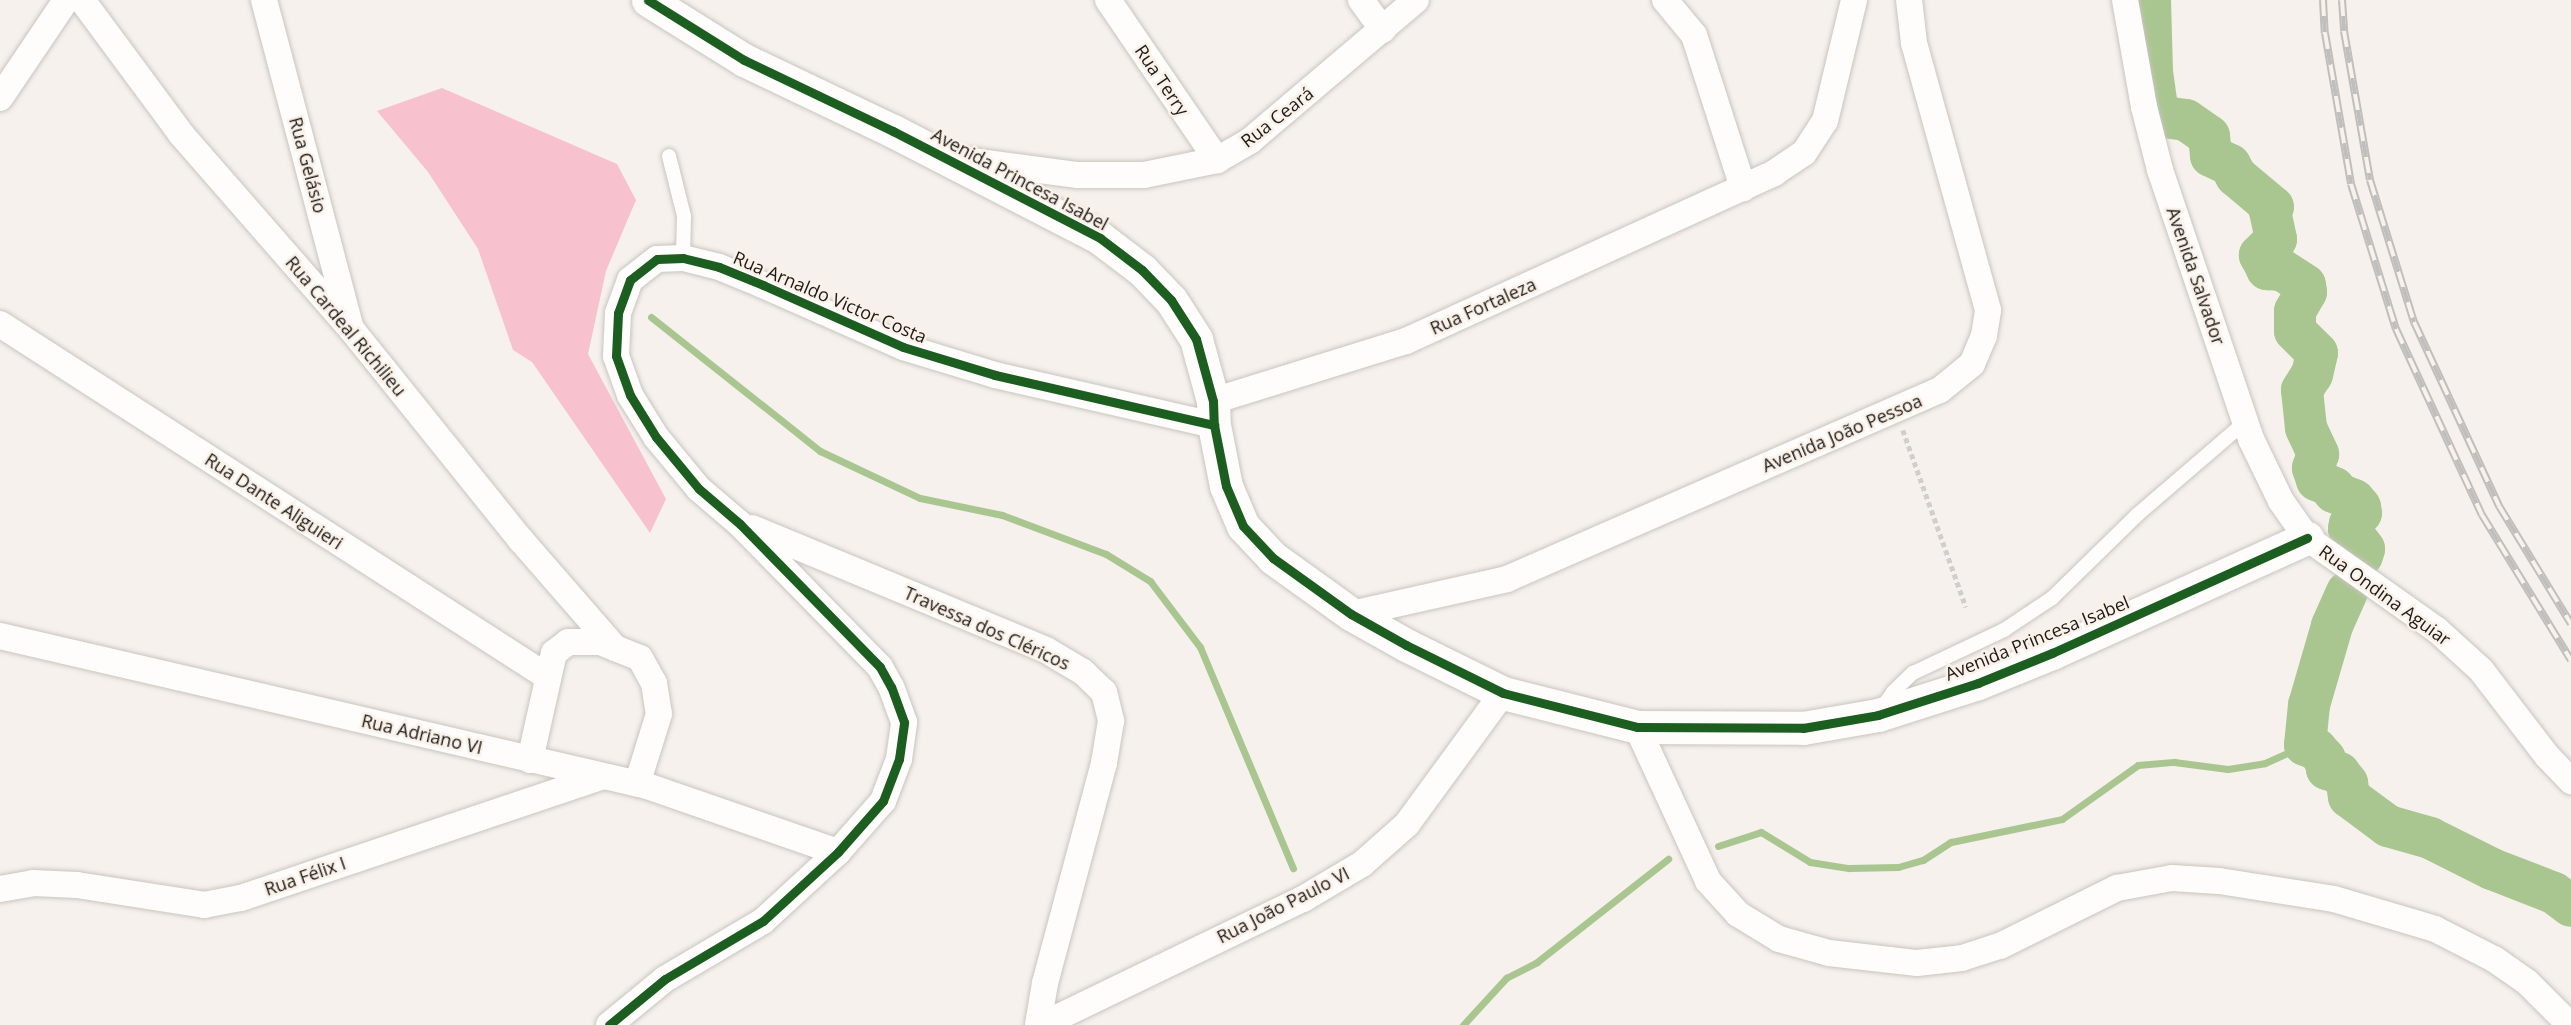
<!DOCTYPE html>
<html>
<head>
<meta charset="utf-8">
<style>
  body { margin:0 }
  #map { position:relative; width:2571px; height:1025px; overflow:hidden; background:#f6f1ec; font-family:"Open Sans",sans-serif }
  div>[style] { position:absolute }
  .forest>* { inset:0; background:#f7c2ce }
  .stream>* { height:7px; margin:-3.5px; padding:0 3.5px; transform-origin:3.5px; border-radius:3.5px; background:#aac690 }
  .river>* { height:42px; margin:-21px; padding:0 21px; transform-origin:21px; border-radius:21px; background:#aac690 }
  .path>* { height:4.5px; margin-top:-2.25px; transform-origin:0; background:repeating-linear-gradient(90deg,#d1cfce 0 5px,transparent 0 8.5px) }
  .roads { filter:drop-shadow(0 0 2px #c8c5c1) drop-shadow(0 0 2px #c8c5c1) }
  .service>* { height:14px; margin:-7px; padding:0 7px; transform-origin:7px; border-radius:7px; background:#fefdfc }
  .minor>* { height:26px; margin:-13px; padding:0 13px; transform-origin:13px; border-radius:13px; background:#fefdfc }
  .tertiary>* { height:33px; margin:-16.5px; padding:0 16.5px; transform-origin:16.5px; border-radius:16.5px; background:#fefdfc }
  .rail>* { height:8px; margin-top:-4px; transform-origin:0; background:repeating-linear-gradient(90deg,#faf1e8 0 16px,#c0bfbe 0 32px); box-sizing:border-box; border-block:2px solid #c0bfbe }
  .cycleway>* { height:9px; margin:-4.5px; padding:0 4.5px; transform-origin:4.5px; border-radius:4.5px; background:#1b5e20 }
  span { translate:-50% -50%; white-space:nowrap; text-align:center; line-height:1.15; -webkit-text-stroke:5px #faf1e8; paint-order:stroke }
  .street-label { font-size:18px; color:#1d1a17 }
</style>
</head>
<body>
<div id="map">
  <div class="forest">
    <i style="clip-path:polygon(442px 88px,617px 164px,636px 200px,606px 271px,588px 354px,666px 499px,650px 533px,532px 362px,513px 350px,478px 249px,428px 172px,377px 111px)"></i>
  </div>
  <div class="stream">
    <i style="left:651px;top:317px;width:216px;rotate:38.4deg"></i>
    <i style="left:820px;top:451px;width:110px;rotate:25.2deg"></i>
    <i style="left:920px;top:498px;width:84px;rotate:11.7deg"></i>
    <i style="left:1002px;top:515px;width:111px;rotate:20.6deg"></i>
    <i style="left:1106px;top:554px;width:52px;rotate:31.5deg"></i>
    <i style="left:1150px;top:581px;width:83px;rotate:52.9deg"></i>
    <i style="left:1200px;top:647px;width:240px;rotate:67.2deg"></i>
    <i style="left:1718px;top:846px;width:45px;rotate:-18deg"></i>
    <i style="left:1761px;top:832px;width:57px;rotate:31.5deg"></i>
    <i style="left:1810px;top:862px;width:39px;rotate:9deg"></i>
    <i style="left:1849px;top:868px;width:49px;rotate:-1.2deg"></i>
    <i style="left:1898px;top:867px;width:26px;rotate:-16deg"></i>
    <i style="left:1923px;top:860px;width:33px;rotate:-33deg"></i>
    <i style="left:1951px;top:842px;width:113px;rotate:-11.7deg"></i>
    <i style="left:2062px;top:819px;width:93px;rotate:-35.4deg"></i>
    <i style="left:2138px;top:765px;width:36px;rotate:-5deg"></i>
    <i style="left:2174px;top:762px;width:54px;rotate:7.4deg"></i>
    <i style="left:2228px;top:769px;width:37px;rotate:-9deg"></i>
    <i style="left:2265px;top:763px;width:44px;rotate:-24.2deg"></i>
    <i style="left:1463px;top:1025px;width:64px;rotate:-47.5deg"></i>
    <i style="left:1506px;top:978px;width:35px;rotate:-27deg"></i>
    <i style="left:1537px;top:962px;width:167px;rotate:-38.2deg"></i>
  </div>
  <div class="river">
    <i style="left:2150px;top:0;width:72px;rotate:88.4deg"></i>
    <i style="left:2152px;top:72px;width:37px;rotate:82deg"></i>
    <i style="left:2157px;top:109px;width:11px;rotate:49deg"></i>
    <i style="left:2164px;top:117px;width:22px;rotate:8deg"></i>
    <i style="left:2186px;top:120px;width:28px;rotate:35deg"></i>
    <i style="left:2209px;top:136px;width:20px;rotate:84deg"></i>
    <i style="left:2211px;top:156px;width:21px;rotate:25deg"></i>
    <i style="left:2230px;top:165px;width:13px;rotate:61deg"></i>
    <i style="left:2236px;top:176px;width:48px;rotate:40deg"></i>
    <i style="left:2273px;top:207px;width:5px;rotate:127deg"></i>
    <i style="left:2270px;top:211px;width:29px;rotate:78deg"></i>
    <i style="left:2276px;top:239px;width:23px;rotate:135deg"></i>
    <i style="left:2260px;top:255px;width:16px;rotate:63deg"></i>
    <i style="left:2267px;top:269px;width:15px;rotate:4deg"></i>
    <i style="left:2282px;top:270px;width:27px;rotate:33deg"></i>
    <i style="left:2305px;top:285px;width:7px;rotate:82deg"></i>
    <i style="left:2306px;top:292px;width:22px;rotate:120deg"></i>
    <i style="left:2295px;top:311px;width:20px;rotate:90deg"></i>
    <i style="left:2295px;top:331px;width:31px;rotate:45deg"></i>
    <i style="left:2317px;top:353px;width:22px;rotate:103deg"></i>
    <i style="left:2312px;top:374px;width:19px;rotate:122deg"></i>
    <i style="left:2302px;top:390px;width:38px;rotate:84deg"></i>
    <i style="left:2306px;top:428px;width:29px;rotate:65deg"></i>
    <i style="left:2318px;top:454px;width:15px;rotate:110deg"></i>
    <i style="left:2313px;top:468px;width:13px;rotate:72deg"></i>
    <i style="left:2317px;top:480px;width:19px;rotate:25deg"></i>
    <i style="left:2334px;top:488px;width:4px;rotate:90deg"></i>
    <i style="left:2334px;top:492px;width:22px;rotate:22deg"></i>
    <i style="left:2354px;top:500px;width:9px;rotate:49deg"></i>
    <i style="left:2360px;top:507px;width:6px;rotate:81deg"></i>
    <i style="left:2361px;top:513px;width:16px;rotate:135deg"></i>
    <i style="left:2350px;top:524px;width:5px;rotate:101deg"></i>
    <i style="left:2349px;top:529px;width:25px;rotate:53deg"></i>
    <i style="left:2364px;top:549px;width:7px;rotate:106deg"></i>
    <i style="left:2347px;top:592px;width:37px;rotate:114deg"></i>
    <i style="left:2332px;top:626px;width:82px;rotate:106.2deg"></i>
    <i style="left:2309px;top:705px;width:40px;rotate:95.7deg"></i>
    <i style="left:2305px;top:745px;width:12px;rotate:20deg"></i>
    <i style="left:2316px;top:749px;width:13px;rotate:48deg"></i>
    <i style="left:2325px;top:759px;width:10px;rotate:79deg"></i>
    <i style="left:2327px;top:769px;width:13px;rotate:18deg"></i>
    <i style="left:2339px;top:773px;width:13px;rotate:51deg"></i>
    <i style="left:2347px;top:783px;width:14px;rotate:82deg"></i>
    <i style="left:2349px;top:797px;width:49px;rotate:36.6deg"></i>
    <i style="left:2388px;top:826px;width:44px;rotate:15.9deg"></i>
    <i style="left:2430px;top:838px;width:69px;rotate:26.6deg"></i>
    <i style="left:2492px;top:869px;width:66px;rotate:21.2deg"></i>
    <i style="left:2554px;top:893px;width:21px;rotate:37deg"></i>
  </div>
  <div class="path">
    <i style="left:1903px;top:430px;width:188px;rotate:70.4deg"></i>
  </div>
  <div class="roads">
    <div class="service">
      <i style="left:669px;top:156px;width:62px;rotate:76deg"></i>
      <i style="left:684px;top:216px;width:42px;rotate:91.4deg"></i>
      <i style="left:1882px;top:708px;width:19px;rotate:-55deg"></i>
      <i style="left:1893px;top:692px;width:28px;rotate:-44deg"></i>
      <i style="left:1913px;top:673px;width:101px;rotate:-25.3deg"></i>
      <i style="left:2004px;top:630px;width:58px;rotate:-33.7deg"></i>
      <i style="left:2052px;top:598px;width:119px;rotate:-44.3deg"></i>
      <i style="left:2137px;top:515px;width:143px;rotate:-40.7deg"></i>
    </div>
    <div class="minor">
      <i style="left:82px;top:0;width:167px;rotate:53.5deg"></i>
      <i style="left:181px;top:134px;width:260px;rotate:48.9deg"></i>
      <i style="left:352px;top:330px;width:270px;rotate:51.2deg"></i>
      <i style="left:521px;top:540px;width:143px;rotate:49deg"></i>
      <i style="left:264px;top:0;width:336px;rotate:75.2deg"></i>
      <i style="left:1108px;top:0;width:194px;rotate:55.7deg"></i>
      <i style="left:1361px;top:0;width:37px;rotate:54deg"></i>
      <i style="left:1665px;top:0;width:45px;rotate:50.4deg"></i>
      <i style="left:1694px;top:35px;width:161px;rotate:72.2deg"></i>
      <i style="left:2125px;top:0;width:109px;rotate:79.9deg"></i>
      <i style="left:2144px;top:107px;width:65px;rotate:75.7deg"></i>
      <i style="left:2160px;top:170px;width:284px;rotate:71.3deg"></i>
      <i style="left:2251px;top:439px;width:69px;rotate:64.2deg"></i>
      <i style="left:2281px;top:501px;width:45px;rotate:54.9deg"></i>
      <i style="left:2307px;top:538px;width:159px;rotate:35.3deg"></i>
      <i style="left:2437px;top:630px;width:59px;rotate:42.3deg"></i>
      <i style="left:2481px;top:670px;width:108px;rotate:52.5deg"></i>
      <i style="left:2547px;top:756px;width:35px;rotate:46deg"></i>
      <i style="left:0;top:98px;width:118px;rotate:-56deg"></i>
      <i style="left:956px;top:159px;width:123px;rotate:7.5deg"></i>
      <i style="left:1078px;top:175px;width:66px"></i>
      <i style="left:1144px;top:175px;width:75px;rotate:-11.6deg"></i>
      <i style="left:1217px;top:160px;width:39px;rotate:-30deg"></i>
      <i style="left:1251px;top:140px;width:216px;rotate:-40.3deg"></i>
      <i style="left:0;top:324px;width:652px;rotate:32.79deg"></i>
      <i style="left:1213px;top:401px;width:202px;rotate:-17.3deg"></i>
      <i style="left:1406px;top:341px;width:405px;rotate:-24.5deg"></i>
      <i style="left:1774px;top:173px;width:36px;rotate:-34deg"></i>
      <i style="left:1804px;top:153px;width:38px;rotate:-57deg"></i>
      <i style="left:1825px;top:121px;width:124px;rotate:-76.5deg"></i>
      <i style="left:752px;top:528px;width:318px;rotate:22.5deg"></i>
      <i style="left:1046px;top:650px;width:43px;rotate:30.7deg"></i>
      <i style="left:1083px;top:672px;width:29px;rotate:44deg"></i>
      <i style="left:1104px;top:692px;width:30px;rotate:76deg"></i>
      <i style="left:1111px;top:721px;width:43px;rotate:99.5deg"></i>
      <i style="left:1104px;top:763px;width:228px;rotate:105deg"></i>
      <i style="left:1045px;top:983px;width:43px;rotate:99.5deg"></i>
      <i style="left:1351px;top:614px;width:160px;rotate:-12.6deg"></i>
      <i style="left:1507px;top:579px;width:472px;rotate:-23.6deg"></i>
      <i style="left:1940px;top:390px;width:41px;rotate:-39.1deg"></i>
      <i style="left:1972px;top:364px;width:30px;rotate:-67deg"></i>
      <i style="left:1984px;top:336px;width:26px;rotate:-81deg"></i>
      <i style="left:1988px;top:310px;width:277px;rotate:-105.5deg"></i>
      <i style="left:1914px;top:43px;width:43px;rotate:-96.6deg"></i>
      <i style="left:0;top:636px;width:664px;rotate:13.05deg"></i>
      <i style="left:647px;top:786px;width:202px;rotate:19.1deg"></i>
      <i style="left:1637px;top:727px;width:170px;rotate:65.2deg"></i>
      <i style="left:1708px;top:881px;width:45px;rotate:47.7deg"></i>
      <i style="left:1738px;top:914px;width:48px;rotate:31.4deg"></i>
      <i style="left:1779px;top:939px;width:52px;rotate:15.6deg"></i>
      <i style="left:1829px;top:953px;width:89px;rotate:6.5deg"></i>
      <i style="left:1917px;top:963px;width:45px;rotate:-6.3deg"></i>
      <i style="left:1962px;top:958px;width:40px;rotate:-18deg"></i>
      <i style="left:2000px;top:946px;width:131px;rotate:-26.4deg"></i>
      <i style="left:2117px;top:888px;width:56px;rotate:-10.3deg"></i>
      <i style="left:2172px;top:878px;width:47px;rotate:3.7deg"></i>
      <i style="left:2219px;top:881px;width:116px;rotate:8.9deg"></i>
      <i style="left:2334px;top:899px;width:105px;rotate:16.5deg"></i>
      <i style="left:2435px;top:929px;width:66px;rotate:27deg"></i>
      <i style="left:2494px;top:959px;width:40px;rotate:34.9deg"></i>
      <i style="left:2527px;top:982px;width:61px;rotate:45deg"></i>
      <i style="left:530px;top:760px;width:110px;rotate:-77.4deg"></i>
      <i style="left:554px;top:653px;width:18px;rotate:-38deg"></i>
      <i style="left:568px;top:642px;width:32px"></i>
      <i style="left:600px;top:642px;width:43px;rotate:21.8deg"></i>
      <i style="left:640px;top:658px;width:29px;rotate:61deg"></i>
      <i style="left:654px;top:683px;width:31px;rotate:81deg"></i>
      <i style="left:659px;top:714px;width:73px;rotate:107.4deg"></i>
      <i style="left:0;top:889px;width:34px;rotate:-10deg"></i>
      <i style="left:33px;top:883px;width:44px;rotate:2.6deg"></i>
      <i style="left:77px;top:885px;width:129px;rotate:8.9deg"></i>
      <i style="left:204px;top:905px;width:38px;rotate:-11deg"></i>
      <i style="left:241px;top:898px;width:380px;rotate:-18.6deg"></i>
      <i style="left:609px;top:1025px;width:72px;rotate:-39.4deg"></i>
      <i style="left:665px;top:979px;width:114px;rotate:-30.6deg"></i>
      <i style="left:763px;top:921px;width:102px;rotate:-42.6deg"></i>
      <i style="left:838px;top:852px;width:68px;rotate:-48.6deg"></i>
      <i style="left:883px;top:801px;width:45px;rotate:-69.1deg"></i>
      <i style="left:899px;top:759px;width:37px;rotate:-82deg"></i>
      <i style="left:904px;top:722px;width:37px;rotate:-110deg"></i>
      <i style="left:891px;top:687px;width:23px;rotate:-119deg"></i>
      <i style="left:880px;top:667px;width:200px;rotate:-134.4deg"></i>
      <i style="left:740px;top:524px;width:54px;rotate:-139.5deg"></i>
      <i style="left:699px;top:489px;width:67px;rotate:-129.6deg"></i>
      <i style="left:656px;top:437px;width:49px;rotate:-121.8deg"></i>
      <i style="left:630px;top:395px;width:41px;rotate:-109.7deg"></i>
      <i style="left:616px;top:356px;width:43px;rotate:-87.3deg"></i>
      <i style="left:618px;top:313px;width:35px;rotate:-70deg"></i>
      <i style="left:630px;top:280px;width:34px;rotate:-38deg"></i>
      <i style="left:657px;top:259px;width:26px;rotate:-2deg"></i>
      <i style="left:683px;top:258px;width:37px;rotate:14deg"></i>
      <i style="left:719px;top:267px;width:48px;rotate:22.2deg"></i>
      <i style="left:763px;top:285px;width:153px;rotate:23.9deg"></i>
      <i style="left:903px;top:347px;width:96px;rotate:16.9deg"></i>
      <i style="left:995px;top:375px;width:225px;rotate:12.9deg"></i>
      <i style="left:1042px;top:1025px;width:290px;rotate:-25.8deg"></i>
      <i style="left:1303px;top:899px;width:69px;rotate:-30.7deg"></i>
      <i style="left:1362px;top:864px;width:60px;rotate:-41.6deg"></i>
      <i style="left:1407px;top:824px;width:162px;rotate:-53.8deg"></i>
    </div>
    <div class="tertiary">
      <i style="left:648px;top:0;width:113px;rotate:32deg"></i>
      <i style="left:744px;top:60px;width:165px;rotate:25.5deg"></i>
      <i style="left:893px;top:131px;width:233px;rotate:27.3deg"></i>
      <i style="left:1100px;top:238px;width:53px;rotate:37.3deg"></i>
      <i style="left:1142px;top:270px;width:42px;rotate:46deg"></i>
      <i style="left:1171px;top:300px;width:46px;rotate:57.3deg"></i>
      <i style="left:1196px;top:339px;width:64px;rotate:74.7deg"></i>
      <i style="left:1213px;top:401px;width:24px;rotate:88deg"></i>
      <i style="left:1214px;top:425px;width:62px;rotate:78.9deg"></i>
      <i style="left:1226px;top:486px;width:43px;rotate:67deg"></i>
      <i style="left:1243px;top:526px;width:44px;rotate:46.8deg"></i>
      <i style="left:1273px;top:558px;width:96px;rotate:35.7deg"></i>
      <i style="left:1351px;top:614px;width:63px;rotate:29.4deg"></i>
      <i style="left:1406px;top:645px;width:108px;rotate:26.3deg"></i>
      <i style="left:1503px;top:693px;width:138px;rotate:14.2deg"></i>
      <i style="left:1637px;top:727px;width:166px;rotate:0.3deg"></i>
      <i style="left:1803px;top:728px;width:76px;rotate:-9.8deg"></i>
      <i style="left:1878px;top:715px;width:105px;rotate:-17.7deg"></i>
      <i style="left:1978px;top:683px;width:80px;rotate:-22.1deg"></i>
      <i style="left:2052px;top:653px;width:280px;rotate:-24.3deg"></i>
    </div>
  </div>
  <div class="rail">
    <i style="left:2323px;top:0;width:33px;rotate:87deg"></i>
    <i style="left:2325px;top:33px;width:153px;rotate:80.2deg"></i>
    <i style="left:2351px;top:184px;width:152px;rotate:72.8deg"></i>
    <i style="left:2396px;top:329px;width:205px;rotate:65.2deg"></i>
    <i style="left:2482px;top:515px;width:170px;rotate:58.5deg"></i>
    <i style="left:2342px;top:0;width:31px;rotate:86deg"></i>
    <i style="left:2344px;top:31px;width:151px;rotate:80.1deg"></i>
    <i style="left:2370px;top:180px;width:149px;rotate:72.8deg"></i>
    <i style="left:2414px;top:322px;width:203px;rotate:65.2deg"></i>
    <i style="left:2499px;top:506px;width:138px;rotate:58.6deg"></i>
  </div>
  <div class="cycleway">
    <i style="left:648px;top:0;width:113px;rotate:32deg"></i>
    <i style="left:744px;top:60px;width:165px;rotate:25.5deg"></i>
    <i style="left:893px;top:131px;width:233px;rotate:27.3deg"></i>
    <i style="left:1100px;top:238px;width:53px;rotate:37.3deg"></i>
    <i style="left:1142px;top:270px;width:42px;rotate:46deg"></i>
    <i style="left:1171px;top:300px;width:46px;rotate:57.3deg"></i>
    <i style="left:1196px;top:339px;width:64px;rotate:74.7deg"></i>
    <i style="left:1213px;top:401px;width:24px;rotate:88deg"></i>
    <i style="left:1214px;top:425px;width:62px;rotate:78.9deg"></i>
    <i style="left:1226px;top:486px;width:43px;rotate:67deg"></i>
    <i style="left:1243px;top:526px;width:44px;rotate:46.8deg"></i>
    <i style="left:1273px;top:558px;width:96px;rotate:35.7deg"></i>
    <i style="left:1351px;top:614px;width:63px;rotate:29.4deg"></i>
    <i style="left:1406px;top:645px;width:108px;rotate:26.3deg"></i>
    <i style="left:1503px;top:693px;width:138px;rotate:14.2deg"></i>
    <i style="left:1637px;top:727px;width:166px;rotate:0.3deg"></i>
    <i style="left:1803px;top:728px;width:76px;rotate:-9.8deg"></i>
    <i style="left:1878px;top:715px;width:105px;rotate:-17.7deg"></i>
    <i style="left:1978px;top:683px;width:80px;rotate:-22.1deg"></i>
    <i style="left:2052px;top:653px;width:280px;rotate:-24.3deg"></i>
    <i style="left:609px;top:1025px;width:72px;rotate:-39.4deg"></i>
    <i style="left:665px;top:979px;width:114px;rotate:-30.6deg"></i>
    <i style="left:763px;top:921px;width:102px;rotate:-42.6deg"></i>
    <i style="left:838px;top:852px;width:68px;rotate:-48.6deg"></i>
    <i style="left:883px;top:801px;width:45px;rotate:-69.1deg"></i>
    <i style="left:899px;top:759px;width:37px;rotate:-82deg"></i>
    <i style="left:904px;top:722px;width:37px;rotate:-110deg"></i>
    <i style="left:891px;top:687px;width:23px;rotate:-119deg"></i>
    <i style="left:880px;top:667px;width:200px;rotate:-134.4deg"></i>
    <i style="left:740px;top:524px;width:54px;rotate:-139.5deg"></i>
    <i style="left:699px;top:489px;width:67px;rotate:-129.6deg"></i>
    <i style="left:656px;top:437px;width:49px;rotate:-121.8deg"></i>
    <i style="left:630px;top:395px;width:41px;rotate:-109.7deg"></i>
    <i style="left:616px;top:356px;width:43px;rotate:-87.3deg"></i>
    <i style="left:618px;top:313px;width:35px;rotate:-70deg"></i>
    <i style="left:630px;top:280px;width:34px;rotate:-38deg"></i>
    <i style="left:657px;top:259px;width:26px;rotate:-2deg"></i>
    <i style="left:683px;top:258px;width:37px;rotate:14deg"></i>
    <i style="left:719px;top:267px;width:48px;rotate:22.2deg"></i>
    <i style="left:763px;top:285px;width:153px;rotate:23.9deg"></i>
    <i style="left:903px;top:347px;width:96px;rotate:16.9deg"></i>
    <i style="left:995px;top:375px;width:225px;rotate:12.9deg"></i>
  </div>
  <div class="street-label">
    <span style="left:1162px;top:80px;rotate:56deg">Rua Terry</span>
    <span style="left:1277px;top:117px;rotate:-38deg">Rua Ceará</span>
    <span style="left:308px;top:165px;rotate:75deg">Rua Gelásio</span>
    <span style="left:1020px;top:179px;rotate:28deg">Avenida Princesa Isabel</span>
    <span style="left:2196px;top:276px;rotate:71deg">Avenida Salvador</span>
    <span style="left:830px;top:297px;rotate:23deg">Rua Arnaldo Victor Costa</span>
    <span style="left:1483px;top:306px;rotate:-24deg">Rua Fortaleza</span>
    <span style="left:346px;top:326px;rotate:50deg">Rua Cardeal Richilieu</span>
    <span style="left:1842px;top:433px;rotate:-23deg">Avenida João Pessoa</span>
    <span style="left:274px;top:501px;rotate:33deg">Rua Dante Aliguieri</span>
    <span style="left:2385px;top:595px;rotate:36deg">Rua Ondina Aguiar</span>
    <span style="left:987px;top:628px;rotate:24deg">Travessa dos Cléricos</span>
    <span style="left:2037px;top:638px;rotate:-22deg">Avenida Princesa Isabel</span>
    <span style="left:422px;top:734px;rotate:13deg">Rua Adriano VI</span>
    <span style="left:305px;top:876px;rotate:-19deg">Rua Félix I</span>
    <span style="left:1283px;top:905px;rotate:-27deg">Rua João Paulo VI</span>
  </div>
</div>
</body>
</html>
